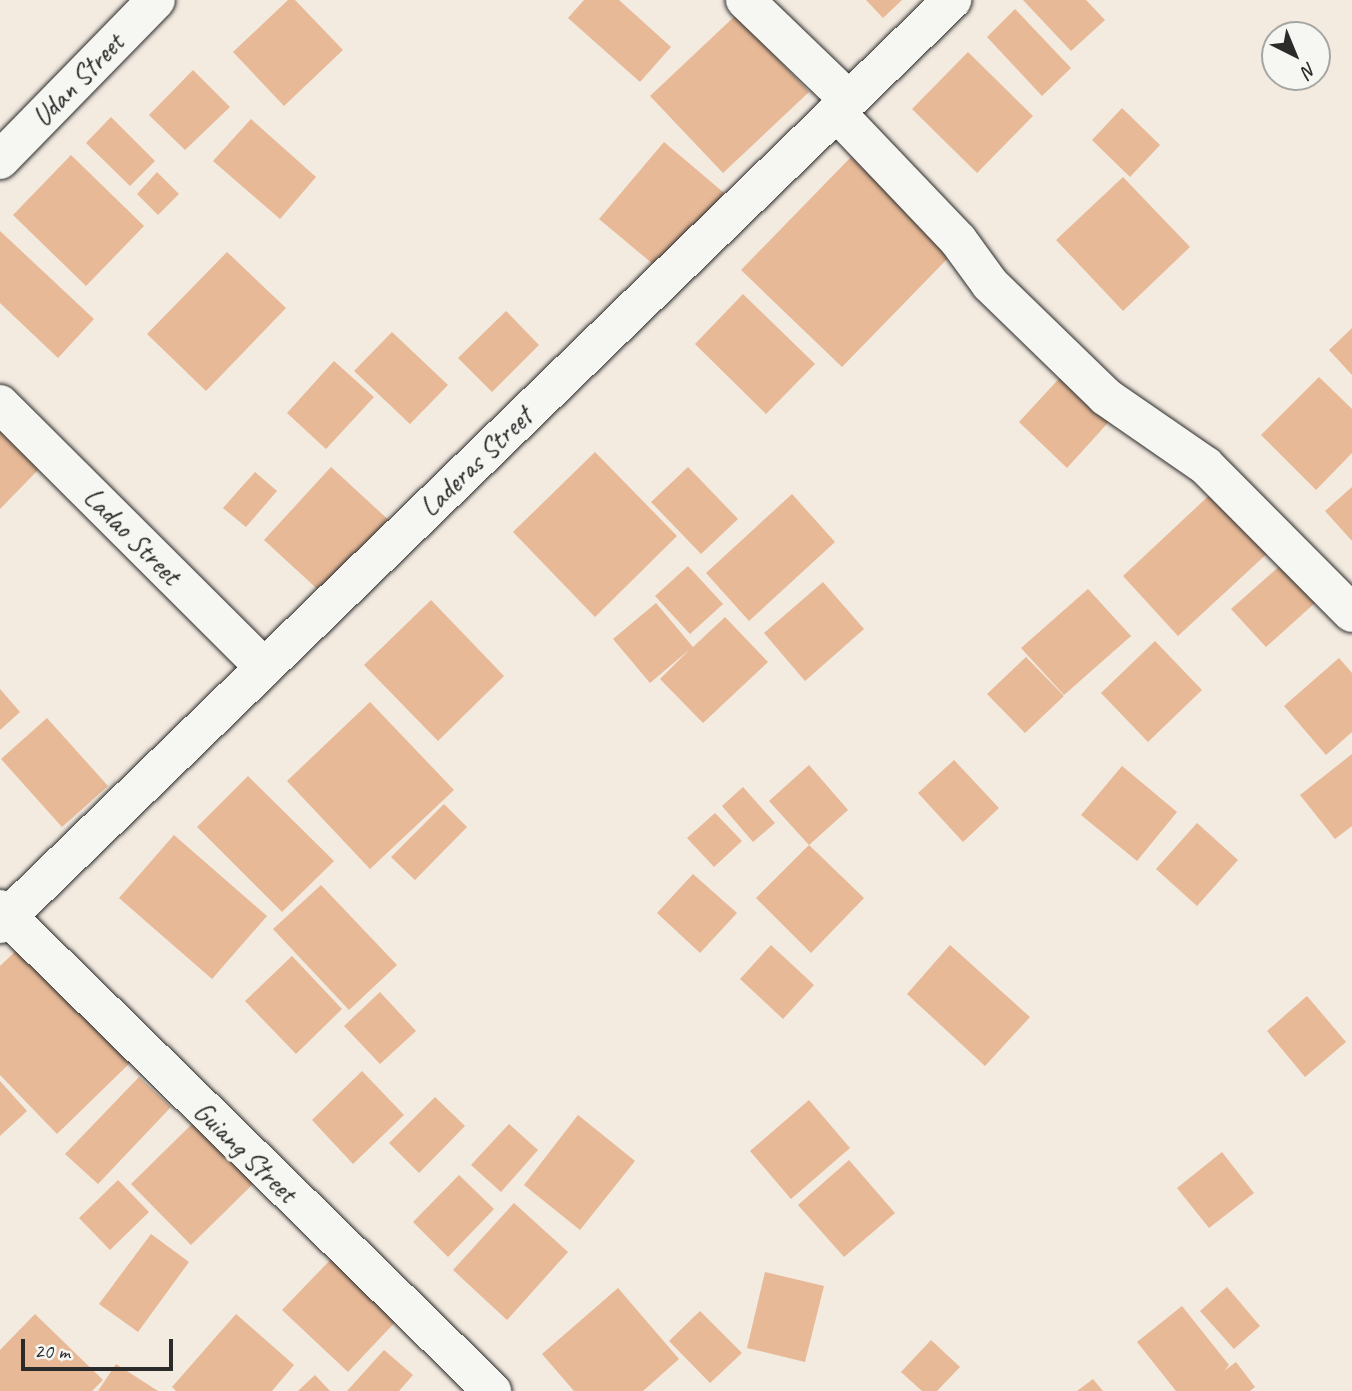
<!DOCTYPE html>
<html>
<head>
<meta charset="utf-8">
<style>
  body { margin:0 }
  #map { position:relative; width:1352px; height:1391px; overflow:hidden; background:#f3eae0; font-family:Caveat,sans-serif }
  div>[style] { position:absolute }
  .building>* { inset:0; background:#e7b997 }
  .roads { filter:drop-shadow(0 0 2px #2b2b2b) drop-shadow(0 0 2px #2b2b2b) }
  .street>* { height:38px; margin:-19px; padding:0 19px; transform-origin:19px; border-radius:19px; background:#f6f6f2 }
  span { translate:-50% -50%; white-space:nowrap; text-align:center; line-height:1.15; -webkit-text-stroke:7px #f6f6f2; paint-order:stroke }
  .street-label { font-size:28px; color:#2b2b2b }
  .north { position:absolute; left:1261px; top:21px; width:70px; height:70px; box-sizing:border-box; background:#f6f6f2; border:2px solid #a5a5a2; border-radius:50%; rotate:137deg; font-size:19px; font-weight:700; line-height:28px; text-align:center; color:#2b2b2b }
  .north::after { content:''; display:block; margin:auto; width:24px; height:32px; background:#2b2b2b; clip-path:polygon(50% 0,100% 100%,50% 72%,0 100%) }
  .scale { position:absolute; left:21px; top:1339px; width:152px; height:32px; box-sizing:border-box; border:4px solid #2b2b2b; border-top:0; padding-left:9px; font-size:21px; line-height:24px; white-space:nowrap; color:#2b2b2b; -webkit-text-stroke:5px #f6f6f2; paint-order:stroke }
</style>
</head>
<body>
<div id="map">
  <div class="building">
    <i style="clip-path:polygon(288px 0,295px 0,343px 50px,284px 106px,233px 52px)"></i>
    <i style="clip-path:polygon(584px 0,619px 0,671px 47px,640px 82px,568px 18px)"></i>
    <i style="clip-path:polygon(866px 0,902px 0,883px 18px)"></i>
    <i style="clip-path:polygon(1023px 0,1086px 0,1105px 20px,1071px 51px)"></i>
    <i style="clip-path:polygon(1015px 9px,1071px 68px,1042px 96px,987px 37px)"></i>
    <i style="clip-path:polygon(736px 15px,809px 92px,723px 173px,650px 96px)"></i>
    <i style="clip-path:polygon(968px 52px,1033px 116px,977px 173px,912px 109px)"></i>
    <i style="clip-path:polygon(193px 70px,230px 107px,185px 150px,149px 115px)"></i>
    <i style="clip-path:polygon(1122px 108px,1160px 145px,1130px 177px,1092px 140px)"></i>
    <i style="clip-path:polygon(111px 117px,155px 161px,130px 186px,86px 143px)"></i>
    <i style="clip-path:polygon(251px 119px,316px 177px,280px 219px,213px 161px)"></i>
    <i style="clip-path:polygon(664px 142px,730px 198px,666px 275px,599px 219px)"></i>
    <i style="clip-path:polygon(71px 155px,144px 226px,86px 286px,13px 215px)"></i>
    <i style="clip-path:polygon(851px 157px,952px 254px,842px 367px,741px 270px)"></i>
    <i style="clip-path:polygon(157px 172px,179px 194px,158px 215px,137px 194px)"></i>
    <i style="clip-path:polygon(1123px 177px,1190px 247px,1123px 311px,1056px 240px)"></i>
    <i style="clip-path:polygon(0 231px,94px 319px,58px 358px,0 303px)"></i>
    <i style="clip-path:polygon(227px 252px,286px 308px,206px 391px,147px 334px)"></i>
    <i style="clip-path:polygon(743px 294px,815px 364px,766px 414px,695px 344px)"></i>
    <i style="clip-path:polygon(506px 311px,539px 345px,492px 392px,458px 358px)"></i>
    <i style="clip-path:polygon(1352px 328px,1352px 375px,1329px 350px)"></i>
    <i style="clip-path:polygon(392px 332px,448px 385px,410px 424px,354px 371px)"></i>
    <i style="clip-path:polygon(334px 361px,374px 397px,326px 449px,287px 413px)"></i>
    <i style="clip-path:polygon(1067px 370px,1115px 415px,1067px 468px,1019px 422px)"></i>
    <i style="clip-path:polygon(1319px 377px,1352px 409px,1352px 453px,1316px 490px,1261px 435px)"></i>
    <i style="clip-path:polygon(0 430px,39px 469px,0 509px)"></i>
    <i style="clip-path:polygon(595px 452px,677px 536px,595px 617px,513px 532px)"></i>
    <i style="clip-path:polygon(331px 467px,393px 524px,326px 597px,264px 540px)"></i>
    <i style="clip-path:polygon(688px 467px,738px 519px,701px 554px,651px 502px)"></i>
    <i style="clip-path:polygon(255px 472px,277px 491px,246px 527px,223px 508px)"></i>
    <i style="clip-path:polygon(1352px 487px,1352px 541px,1325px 511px)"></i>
    <i style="clip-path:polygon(1217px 488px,1273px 548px,1178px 636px,1123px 576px)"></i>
    <i style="clip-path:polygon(792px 494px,835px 542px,749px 621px,706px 573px)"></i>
    <i style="clip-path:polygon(1282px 564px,1316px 602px,1266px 647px,1231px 609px)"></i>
    <i style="clip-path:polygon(688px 566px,723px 604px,690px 634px,655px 596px)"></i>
    <i style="clip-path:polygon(823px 582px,864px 629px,805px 681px,764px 633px)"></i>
    <i style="clip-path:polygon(1088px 589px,1131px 636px,1064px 695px,1021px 648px)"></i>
    <i style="clip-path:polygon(431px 600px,504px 676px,438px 741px,364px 665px)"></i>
    <i style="clip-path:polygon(656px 603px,693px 647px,725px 617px,768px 662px,703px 723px,660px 679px,690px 649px,650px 683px,613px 639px)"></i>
    <i style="clip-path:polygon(1155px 641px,1202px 690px,1148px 742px,1101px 693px)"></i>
    <i style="clip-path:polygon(1026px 657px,1064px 696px,1025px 733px,987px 694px)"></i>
    <i style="clip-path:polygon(1339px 658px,1352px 673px,1352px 732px,1326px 755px,1284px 706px)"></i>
    <i style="clip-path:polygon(0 689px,20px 712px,0 730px)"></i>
    <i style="clip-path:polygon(370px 702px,454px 790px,370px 869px,287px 781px)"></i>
    <i style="clip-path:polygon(47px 718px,108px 786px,62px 827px,1px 759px)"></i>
    <i style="clip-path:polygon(1352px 754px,1352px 826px,1335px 839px,1300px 795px)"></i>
    <i style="clip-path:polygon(954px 760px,999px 808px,963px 842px,918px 793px)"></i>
    <i style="clip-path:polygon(809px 765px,848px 810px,809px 845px,864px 898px,811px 953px,756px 898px,809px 845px,769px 801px)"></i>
    <i style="clip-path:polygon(1122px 766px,1177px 812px,1137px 861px,1081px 815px)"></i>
    <i style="clip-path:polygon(248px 776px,334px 861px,282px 912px,197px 827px)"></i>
    <i style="clip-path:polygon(743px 787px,775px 823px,753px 842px,722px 806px)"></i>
    <i style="clip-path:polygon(444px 804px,467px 827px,415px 880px,391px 857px)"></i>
    <i style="clip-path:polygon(715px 813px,742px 841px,714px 867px,687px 838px)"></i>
    <i style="clip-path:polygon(1197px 823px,1238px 860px,1197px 906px,1156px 869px)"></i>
    <i style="clip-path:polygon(174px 835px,267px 916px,212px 979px,119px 898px)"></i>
    <i style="clip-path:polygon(693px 874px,737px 913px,700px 953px,657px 913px)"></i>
    <i style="clip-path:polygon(321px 885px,397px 965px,349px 1010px,273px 929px)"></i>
    <i style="clip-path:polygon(771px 945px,814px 985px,783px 1019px,740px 979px)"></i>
    <i style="clip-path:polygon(950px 945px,1030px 1017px,985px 1066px,907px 994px)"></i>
    <i style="clip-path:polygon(21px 946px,133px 1060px,57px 1134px,0 1075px,0 966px)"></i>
    <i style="clip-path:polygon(292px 956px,342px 1009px,296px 1054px,245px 1001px)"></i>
    <i style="clip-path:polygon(380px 992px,416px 1031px,380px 1064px,344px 1026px)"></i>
    <i style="clip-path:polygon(1307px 996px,1346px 1042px,1305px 1077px,1267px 1031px)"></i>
    <i style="clip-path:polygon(362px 1071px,404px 1115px,353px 1164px,312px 1120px)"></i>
    <i style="clip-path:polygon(139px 1077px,171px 1107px,98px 1184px,65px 1154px)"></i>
    <i style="clip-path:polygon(0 1081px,27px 1111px,0 1136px)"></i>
    <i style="clip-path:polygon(435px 1097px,465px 1126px,419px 1173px,389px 1143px)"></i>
    <i style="clip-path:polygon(809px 1100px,850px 1148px,791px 1199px,750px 1151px)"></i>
    <i style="clip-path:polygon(578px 1115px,635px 1161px,580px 1230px,524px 1185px)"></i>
    <i style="clip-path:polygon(193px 1123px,253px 1184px,191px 1245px,131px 1184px)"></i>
    <i style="clip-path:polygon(509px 1124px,538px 1150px,501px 1192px,471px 1165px)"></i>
    <i style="clip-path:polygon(1222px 1152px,1254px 1193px,1209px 1228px,1177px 1188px)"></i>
    <i style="clip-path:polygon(849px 1160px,895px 1213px,844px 1257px,798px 1205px)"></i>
    <i style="clip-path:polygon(459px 1175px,494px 1209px,448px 1257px,413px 1222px)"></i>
    <i style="clip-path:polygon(118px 1180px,149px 1212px,110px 1250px,79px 1218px)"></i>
    <i style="clip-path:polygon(514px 1203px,568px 1252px,507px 1320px,453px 1270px)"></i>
    <i style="clip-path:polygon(151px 1234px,189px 1262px,138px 1332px,99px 1304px)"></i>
    <i style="clip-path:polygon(335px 1255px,400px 1317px,348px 1372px,282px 1310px)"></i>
    <i style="clip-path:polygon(765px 1272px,824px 1286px,805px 1362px,747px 1348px)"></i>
    <i style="clip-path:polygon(1227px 1287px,1260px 1326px,1234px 1349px,1200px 1311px)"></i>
    <i style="clip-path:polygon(618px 1288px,679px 1359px,643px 1391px,574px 1391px,542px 1354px)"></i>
    <i style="clip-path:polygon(1182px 1306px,1229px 1365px,1224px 1371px,1236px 1362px,1255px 1387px,1250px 1391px,1176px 1391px,1137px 1342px)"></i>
    <i style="clip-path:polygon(700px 1311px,742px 1353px,710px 1383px,669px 1341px)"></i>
    <i style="clip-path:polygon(35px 1314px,103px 1380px,92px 1391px,0 1391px,0 1350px)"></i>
    <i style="clip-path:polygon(236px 1314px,294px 1365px,272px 1391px,176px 1391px,172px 1387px)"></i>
    <i style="clip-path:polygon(931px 1340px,960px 1367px,937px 1391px,922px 1391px,901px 1372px)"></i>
    <i style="clip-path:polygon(384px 1350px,413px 1375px,399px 1391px,347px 1391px)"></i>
    <i style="clip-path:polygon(116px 1364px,158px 1391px,98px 1391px)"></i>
    <i style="clip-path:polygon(315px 1375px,330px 1391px,298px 1391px)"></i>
    <i style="clip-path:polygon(1093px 1379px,1103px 1391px,1077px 1391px)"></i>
  </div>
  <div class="roads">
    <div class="street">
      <i style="left:745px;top:0;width:143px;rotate:43.9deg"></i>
      <i style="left:836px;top:112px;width:177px;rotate:46.4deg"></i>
      <i style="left:958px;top:240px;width:54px;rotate:54deg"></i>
      <i style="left:990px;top:284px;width:162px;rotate:44.2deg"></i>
      <i style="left:1106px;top:397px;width:121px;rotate:34.6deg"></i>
      <i style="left:1206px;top:466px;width:207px;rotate:45.2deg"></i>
      <i style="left:0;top:160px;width:223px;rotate:-45.7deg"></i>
      <i style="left:0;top:404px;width:373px;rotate:44.9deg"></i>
      <i style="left:0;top:909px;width:689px;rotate:44.41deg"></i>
      <i style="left:0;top:924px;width:1327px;rotate:-44.14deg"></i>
    </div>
  </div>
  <div class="street-label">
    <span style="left:78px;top:80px;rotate:-46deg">Udan Street</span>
    <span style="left:476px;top:462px;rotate:-44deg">Laderas Street</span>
    <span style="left:132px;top:536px;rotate:45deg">Ladao Street</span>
    <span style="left:245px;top:1152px;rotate:44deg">Guiang Street</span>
  </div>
  <div class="north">N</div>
  <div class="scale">20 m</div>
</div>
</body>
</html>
